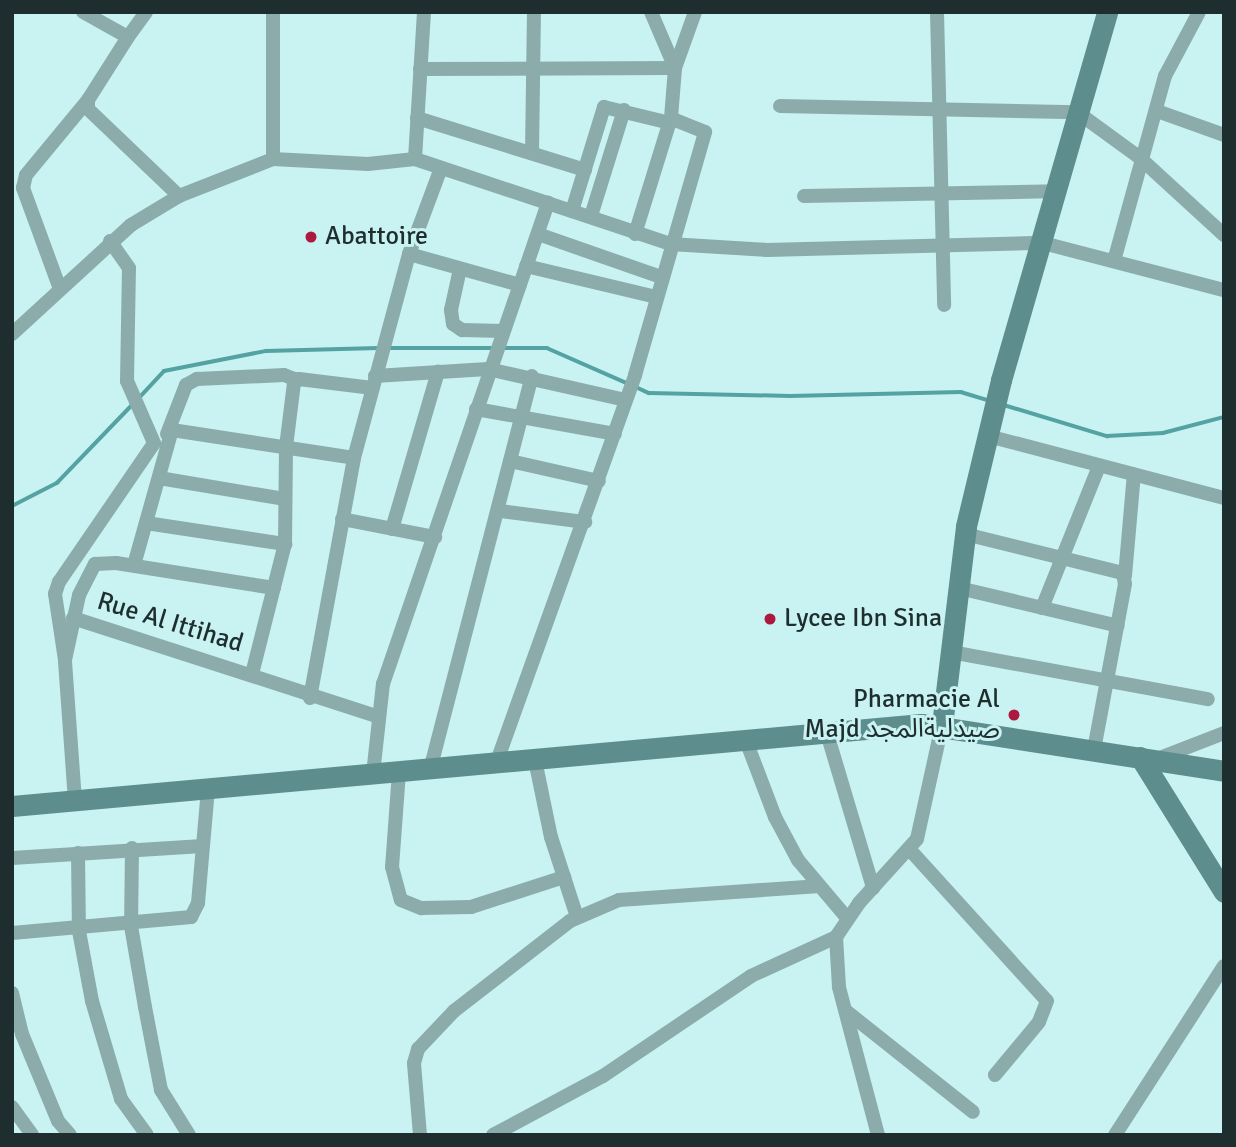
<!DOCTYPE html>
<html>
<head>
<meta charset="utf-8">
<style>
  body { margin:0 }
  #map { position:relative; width:1236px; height:1147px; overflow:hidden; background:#c9f3f2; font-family:Signika,"Noto Sans Arabic",sans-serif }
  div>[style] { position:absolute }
  .stream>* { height:3.5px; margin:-1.75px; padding:0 1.75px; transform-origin:1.75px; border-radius:1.75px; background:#54a3a2 }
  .street>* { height:14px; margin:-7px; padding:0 7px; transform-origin:7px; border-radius:7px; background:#8cacab }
  .secondary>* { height:21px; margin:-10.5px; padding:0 10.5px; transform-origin:10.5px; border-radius:10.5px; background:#5d8e8d }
  .dots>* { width:19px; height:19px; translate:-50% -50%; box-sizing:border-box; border:4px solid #c9f3f2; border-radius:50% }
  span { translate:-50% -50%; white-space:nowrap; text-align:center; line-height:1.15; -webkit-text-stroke:6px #c9f3f2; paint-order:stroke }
  .poi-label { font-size:26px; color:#1e2e2e }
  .left { translate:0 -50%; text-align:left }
  .right { translate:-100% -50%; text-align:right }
  .street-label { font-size:26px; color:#1e2e2e }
  .frame { position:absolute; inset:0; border:14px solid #1e2e2e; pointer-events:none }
</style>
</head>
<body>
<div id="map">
  <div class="stream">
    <i style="left:389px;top:348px;width:104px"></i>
    <i style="left:501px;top:348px;width:46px"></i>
    <i style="left:547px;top:348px;width:90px;rotate:23.7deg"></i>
    <i style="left:636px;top:387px;width:14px;rotate:25deg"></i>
    <i style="left:649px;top:393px;width:141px;rotate:1.2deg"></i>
    <i style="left:790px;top:396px;width:171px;rotate:-1.3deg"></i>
    <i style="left:961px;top:392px;width:30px;rotate:17deg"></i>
    <i style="left:140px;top:397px;width:35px;rotate:-47deg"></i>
    <i style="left:164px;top:371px;width:104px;rotate:-11.1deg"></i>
    <i style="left:266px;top:351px;width:112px;rotate:-1.5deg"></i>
    <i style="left:1004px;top:405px;width:108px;rotate:16.8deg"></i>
    <i style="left:1107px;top:436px;width:56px;rotate:-3.1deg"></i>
    <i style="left:1163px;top:433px;width:63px;rotate:-14.7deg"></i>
    <i style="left:12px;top:506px;width:51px;rotate:-27.1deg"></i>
    <i style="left:57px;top:483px;width:108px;rotate:-46.1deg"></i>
  </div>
  <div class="street">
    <i style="left:83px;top:12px;width:51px;rotate:29.1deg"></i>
    <i style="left:128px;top:37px;width:75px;rotate:122.4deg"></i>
    <i style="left:88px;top:100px;width:9px;rotate:90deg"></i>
    <i style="left:88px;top:109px;width:126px;rotate:43.7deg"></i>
    <i style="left:651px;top:12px;width:61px;rotate:66.8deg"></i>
    <i style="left:937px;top:12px;width:293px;rotate:88.6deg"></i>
    <i style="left:128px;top:37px;width:31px;rotate:-54deg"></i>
    <i style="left:420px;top:69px;width:255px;rotate:-0.2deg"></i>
    <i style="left:780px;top:106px;width:297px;rotate:1.2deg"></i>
    <i style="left:1077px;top:112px;width:78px;rotate:36.1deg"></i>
    <i style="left:1140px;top:158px;width:114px;rotate:42.5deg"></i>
    <i style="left:1157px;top:111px;width:71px;rotate:19.7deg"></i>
    <i style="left:417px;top:118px;width:176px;rotate:17.2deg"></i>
    <i style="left:532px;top:153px;width:141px;rotate:-89.2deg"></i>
    <i style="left:273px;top:159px;width:147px;rotate:-90deg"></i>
    <i style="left:415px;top:159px;width:147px;rotate:-86.5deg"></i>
    <i style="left:441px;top:168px;width:92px;rotate:110.4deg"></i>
    <i style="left:409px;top:254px;width:115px;rotate:15.6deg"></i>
    <i style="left:804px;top:196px;width:254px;rotate:-1.1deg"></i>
    <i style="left:572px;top:211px;width:109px;rotate:-72.9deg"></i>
    <i style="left:604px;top:107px;width:68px;rotate:13.6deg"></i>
    <i style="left:591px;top:216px;width:111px;rotate:-72.7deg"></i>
    <i style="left:538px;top:234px;width:130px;rotate:19.3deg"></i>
    <i style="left:635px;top:234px;width:121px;rotate:-72.8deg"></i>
    <i style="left:1114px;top:261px;width:192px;rotate:-74.6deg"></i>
    <i style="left:1165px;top:76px;width:72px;rotate:-62deg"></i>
    <i style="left:526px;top:266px;width:134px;rotate:13.4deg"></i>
    <i style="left:460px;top:269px;width:42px;rotate:102.4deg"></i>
    <i style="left:451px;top:310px;width:14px;rotate:82deg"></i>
    <i style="left:453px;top:324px;width:11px;rotate:34deg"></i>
    <i style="left:462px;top:330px;width:41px;rotate:1.4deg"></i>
    <i style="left:60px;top:289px;width:108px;rotate:-110.1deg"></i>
    <i style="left:23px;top:188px;width:13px;rotate:-77deg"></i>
    <i style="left:26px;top:175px;width:97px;rotate:-50.4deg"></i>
    <i style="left:12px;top:334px;width:161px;rotate:-42.5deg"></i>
    <i style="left:131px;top:225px;width:56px;rotate:-31.1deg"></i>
    <i style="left:179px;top:196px;width:101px;rotate:-21.5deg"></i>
    <i style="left:273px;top:159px;width:95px;rotate:3deg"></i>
    <i style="left:368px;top:164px;width:47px;rotate:-6.1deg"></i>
    <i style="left:415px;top:159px;width:269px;rotate:18.4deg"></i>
    <i style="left:670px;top:244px;width:97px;rotate:3.5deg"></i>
    <i style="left:767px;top:250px;width:276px;rotate:-1.5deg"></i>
    <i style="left:1043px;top:243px;width:187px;rotate:14.6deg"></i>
    <i style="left:375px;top:376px;width:113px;rotate:-3.5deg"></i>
    <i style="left:488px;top:369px;width:141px;rotate:12.7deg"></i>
    <i style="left:476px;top:409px;width:141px;rotate:10.2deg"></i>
    <i style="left:167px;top:434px;width:53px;rotate:-68.8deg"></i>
    <i style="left:186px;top:385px;width:13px;rotate:-29deg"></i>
    <i style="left:197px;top:379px;width:87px;rotate:-2.6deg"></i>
    <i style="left:284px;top:375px;width:14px;rotate:21deg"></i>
    <i style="left:988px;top:436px;width:244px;rotate:14.7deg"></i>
    <i style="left:510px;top:461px;width:91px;rotate:12.7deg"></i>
    <i style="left:159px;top:478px;width:127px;rotate:9.5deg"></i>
    <i style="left:500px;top:511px;width:86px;rotate:7.4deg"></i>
    <i style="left:342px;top:519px;width:95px;rotate:11deg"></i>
    <i style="left:146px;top:523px;width:141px;rotate:8.6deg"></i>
    <i style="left:392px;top:529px;width:164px;rotate:-73.7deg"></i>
    <i style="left:965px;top:534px;width:163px;rotate:13.9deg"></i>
    <i style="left:1123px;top:573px;width:11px;rotate:80deg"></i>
    <i style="left:1125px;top:584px;width:168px;rotate:100.6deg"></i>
    <i style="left:134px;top:565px;width:140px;rotate:-74.3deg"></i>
    <i style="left:172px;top:430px;width:184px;rotate:8.7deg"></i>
    <i style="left:1125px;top:576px;width:102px;rotate:-85deg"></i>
    <i style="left:959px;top:588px;width:163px;rotate:13.4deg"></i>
    <i style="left:1042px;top:608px;width:153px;rotate:-68.1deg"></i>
    <i style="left:73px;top:618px;width:319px;rotate:17.9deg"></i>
    <i style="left:951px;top:652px;width:261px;rotate:10.4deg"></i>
    <i style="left:65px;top:660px;width:67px;rotate:-98.6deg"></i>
    <i style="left:55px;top:594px;width:13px;rotate:-72deg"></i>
    <i style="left:59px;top:582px;width:168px;rotate:-55.6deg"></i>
    <i style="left:154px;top:443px;width:68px;rotate:-113.5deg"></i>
    <i style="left:127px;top:381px;width:113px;rotate:-89deg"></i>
    <i style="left:129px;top:268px;width:33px;rotate:-125deg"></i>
    <i style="left:252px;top:674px;width:134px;rotate:-75.8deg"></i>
    <i style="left:285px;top:544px;width:97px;rotate:-89.4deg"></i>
    <i style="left:286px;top:447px;width:64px;rotate:-82.9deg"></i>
    <i style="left:294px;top:383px;width:6px;rotate:-39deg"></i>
    <i style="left:299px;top:379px;width:74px;rotate:7deg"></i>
    <i style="left:310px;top:698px;width:244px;rotate:-79.6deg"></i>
    <i style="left:354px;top:458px;width:211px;rotate:-74.9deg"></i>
    <i style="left:826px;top:730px;width:165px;rotate:73.4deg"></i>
    <i style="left:745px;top:738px;width:85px;rotate:69.2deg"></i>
    <i style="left:775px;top:817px;width:49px;rotate:61.9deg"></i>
    <i style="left:798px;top:860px;width:76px;rotate:49.8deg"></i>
    <i style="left:1157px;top:759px;width:72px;rotate:-21.2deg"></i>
    <i style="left:535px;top:760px;width:79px;rotate:78.3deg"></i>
    <i style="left:551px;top:837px;width:84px;rotate:72deg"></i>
    <i style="left:497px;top:761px;width:410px;rotate:-70.3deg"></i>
    <i style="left:635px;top:375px;width:253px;rotate:-73.9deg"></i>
    <i style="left:705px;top:132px;width:37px;rotate:-158deg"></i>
    <i style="left:671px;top:118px;width:50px;rotate:-85.4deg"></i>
    <i style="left:675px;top:68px;width:59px;rotate:-70.3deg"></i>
    <i style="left:430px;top:770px;width:407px;rotate:-75.5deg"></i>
    <i style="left:399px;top:772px;width:95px;rotate:94.2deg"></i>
    <i style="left:392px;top:867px;width:34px;rotate:75deg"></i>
    <i style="left:401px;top:900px;width:22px;rotate:22deg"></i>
    <i style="left:421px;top:908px;width:50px;rotate:-1.1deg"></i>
    <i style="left:471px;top:907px;width:98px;rotate:-17.9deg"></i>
    <i style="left:373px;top:774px;width:91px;rotate:-83.7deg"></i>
    <i style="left:383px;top:684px;width:509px;rotate:-71.07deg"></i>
    <i style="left:75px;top:801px;width:141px;rotate:-94.1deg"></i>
    <i style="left:65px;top:660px;width:66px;rotate:-77.8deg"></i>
    <i style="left:79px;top:595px;width:35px;rotate:-63deg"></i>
    <i style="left:95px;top:564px;width:21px;rotate:-3deg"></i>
    <i style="left:116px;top:563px;width:160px;rotate:9deg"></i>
    <i style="left:132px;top:848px;width:78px;rotate:90.7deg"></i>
    <i style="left:131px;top:926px;width:82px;rotate:80.2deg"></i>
    <i style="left:145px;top:1007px;width:85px;rotate:79.1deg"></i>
    <i style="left:161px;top:1090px;width:53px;rotate:58.1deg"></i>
    <i style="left:911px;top:851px;width:202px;rotate:47.8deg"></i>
    <i style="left:1047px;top:1001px;width:22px;rotate:111deg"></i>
    <i style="left:1039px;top:1022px;width:69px;rotate:129.7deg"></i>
    <i style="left:78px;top:853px;width:78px;rotate:89.3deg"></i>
    <i style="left:79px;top:931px;width:71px;rotate:79.5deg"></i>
    <i style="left:92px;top:1001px;width:102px;rotate:73.5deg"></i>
    <i style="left:121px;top:1099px;width:44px;rotate:54.2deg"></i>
    <i style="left:12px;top:858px;width:191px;rotate:-3.6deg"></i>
    <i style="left:12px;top:933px;width:180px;rotate:-5.1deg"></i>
    <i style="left:191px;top:917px;width:16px;rotate:-63deg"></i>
    <i style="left:198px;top:903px;width:114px;rotate:-85deg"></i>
    <i style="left:12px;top:993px;width:42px;rotate:76.3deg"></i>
    <i style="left:22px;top:1034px;width:94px;rotate:67.5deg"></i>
    <i style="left:58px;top:1121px;width:18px;rotate:49deg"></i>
    <i style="left:846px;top:1011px;width:162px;rotate:38.5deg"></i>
    <i style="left:12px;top:1107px;width:34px;rotate:54deg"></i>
    <i style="left:420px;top:1135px;width:72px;rotate:-94.8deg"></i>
    <i style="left:414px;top:1063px;width:15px;rotate:-74deg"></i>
    <i style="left:418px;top:1049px;width:52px;rotate:-46.5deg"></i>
    <i style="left:454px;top:1011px;width:147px;rotate:-37.8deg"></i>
    <i style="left:570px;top:921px;width:53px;rotate:-23.2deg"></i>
    <i style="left:619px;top:900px;width:198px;rotate:-4deg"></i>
    <i style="left:493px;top:1135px;width:125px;rotate:-28.2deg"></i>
    <i style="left:603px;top:1076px;width:179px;rotate:-34deg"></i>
    <i style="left:751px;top:976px;width:94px;rotate:-24.6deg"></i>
    <i style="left:878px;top:1135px;width:153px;rotate:-104.8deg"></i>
    <i style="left:839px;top:987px;width:50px;rotate:-93.4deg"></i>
    <i style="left:836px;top:937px;width:41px;rotate:-55.9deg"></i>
    <i style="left:859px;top:903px;width:86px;rotate:-47.8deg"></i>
    <i style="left:917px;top:839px;width:117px;rotate:-77.6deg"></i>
    <i style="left:1115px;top:1135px;width:201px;rotate:-57.2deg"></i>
  </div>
  <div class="secondary">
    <i style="left:942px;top:725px;width:200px;rotate:-83.1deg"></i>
    <i style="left:966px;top:526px;width:150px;rotate:-76.5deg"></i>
    <i style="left:1001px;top:380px;width:383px;rotate:-73.9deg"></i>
    <i style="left:1140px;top:757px;width:159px;rotate:58.1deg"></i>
    <i style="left:12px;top:806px;width:913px;rotate:-5.15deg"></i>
    <i style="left:921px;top:724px;width:307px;rotate:8.8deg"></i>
  </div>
  <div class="dots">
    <i style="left:311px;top:237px;background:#ad193e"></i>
    <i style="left:770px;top:619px;background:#ad193e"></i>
    <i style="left:1014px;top:715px;background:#ad193e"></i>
  </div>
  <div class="poi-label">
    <span class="left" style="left:325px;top:237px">Abattoire</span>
    <span class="left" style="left:784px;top:619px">Lycee Ibn Sina</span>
    <span class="right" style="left:1000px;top:715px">Pharmacie Al<br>Majd صيدليةالمجد</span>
  </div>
  <div class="street-label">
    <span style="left:170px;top:623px;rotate:17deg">Rue Al Ittihad</span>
  </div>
  <div class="frame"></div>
</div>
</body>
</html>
